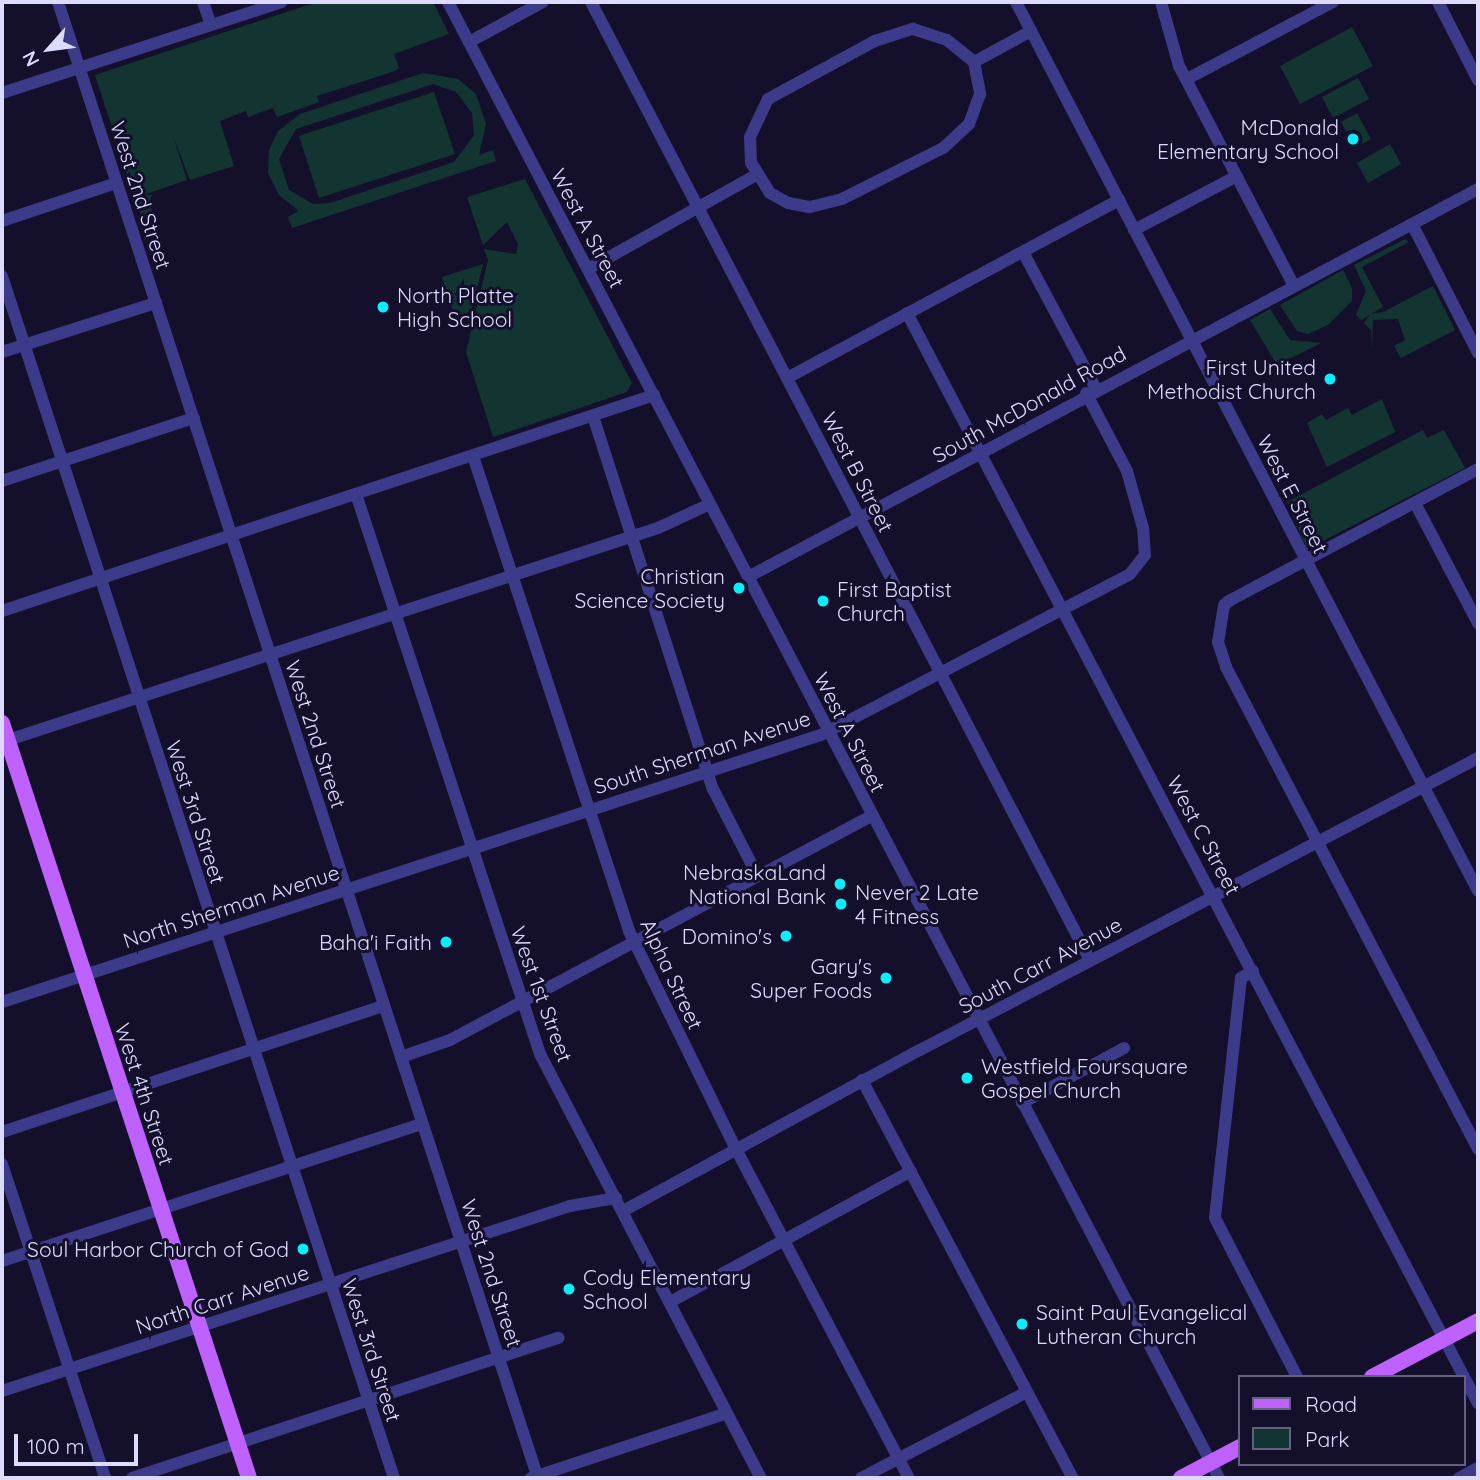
<!DOCTYPE html>
<html>
<head>
<meta charset="utf-8">
<style>
  body { margin:0 }
  #map { position:relative; width:1480px; height:1480px; overflow:hidden; background:#14102b; font-family:Quicksand,sans-serif }
  div>[style] { position:absolute }
  .green>* { inset:0; background:#133532 }
  .minor>* { height:12px; margin:-6px; padding:0 6px; transform-origin:6px; border-radius:6px; background:#3c3b8a }
  .major>* { height:16px; margin:-8px; padding:0 8px; transform-origin:8px; border-radius:8px; background:#bf61ff }
  .dots>* { width:19px; height:19px; translate:-50% -50%; box-sizing:border-box; border:4px solid #14102b; border-radius:50% }
  span { translate:-50% -50%; white-space:nowrap; text-align:center; line-height:1.15; -webkit-text-stroke:6px #14102b; paint-order:stroke }
  .poi-label { font-size:21px; color:#dddaff }
  .right { translate:-100% -50%; text-align:right }
  .left { translate:0 -50%; text-align:left }
  .street-label { font-size:21px; color:#dddaff }
  .frame { position:absolute; inset:0; border:4px solid #dddaff; pointer-events:none }
  .legend { position:absolute; left:1238px; top:1375px; width:228px; height:91px; box-sizing:border-box; background:#14102b; border:2px solid #646180; margin:0; padding:9px 12px; list-style:none; font-size:21px; color:#dddaff }
  .legend li { display:flex; align-items:center; gap:14px; height:35px }
  .legend b { width:35px; border:2px solid #646180 }
  .north { position:absolute; left:14px; top:14px; width:70px; height:70px; -webkit-text-stroke:5px #14102b; paint-order:stroke; rotate:242deg; font-size:19px; font-weight:700; line-height:28px; text-align:center; color:#dddaff }
  .north::after { content:''; display:block; margin:auto; width:24px; height:32px; background:#dddaff; clip-path:polygon(50% 0,100% 100%,50% 72%,0 100%) }
  .scale { position:absolute; left:14px; top:1434px; width:124px; height:32px; box-sizing:border-box; border:4px solid #dddaff; border-top:0; padding-left:9px; font-size:21px; line-height:24px; white-space:nowrap; color:#dddaff; -webkit-text-stroke:5px #14102b; paint-order:stroke }
</style>
</head>
<body>
<div id="map">
  <div class="green">
    <i style="clip-path:polygon(317px 2px,433px 2px,449px 34px,394px 54px,399px 68px,395px 71px,317px 96px,319px 102px,277px 117px,273px 108px,248px 117px,246px 111px,220px 121px,234px 166px,190px 180px,173px 136px,187px 180px,143px 195px,152px 195px,149px 202px,154px 216px,159px 218px,153px 226px,144px 226px,95px 75px)"></i>
    <i style="clip-path:polygon(1352px 27px,1373px 66px,1300px 104px,1280px 66px)"></i>
    <i style="clip-path:polygon(evenodd,423px 73px,458px 79px,476px 94px,486px 124px,479px 155px,493px 150px,496px 161px,292px 228px,288px 217px,299px 211px,279px 195px,268px 173px,269px 150px,278px 131px,300px 114px,423px 73px,433px 84px,456px 92px,472px 113px,474px 135px,454px 162px,330px 203px,313px 204px,289px 190px,279px 159px,296px 129px,433px 84px)"></i>
    <i style="clip-path:polygon(1358px 78px,1369px 99px,1333px 118px,1322px 97px)"></i>
    <i style="clip-path:polygon(434px 92px,455px 154px,319px 198px,299px 136px)"></i>
    <i style="clip-path:polygon(1357px 113px,1371px 139px,1355px 148px,1341px 122px)"></i>
    <i style="clip-path:polygon(1390px 144px,1401px 164px,1368px 183px,1357px 163px)"></i>
    <i style="clip-path:polygon(525px 179px,632px 383px,627px 392px,493px 437px,466px 352px,488px 260px,484px 249px,516px 254px,518px 244px,507px 222px,483px 245px,467px 197px)"></i>
    <i style="clip-path:polygon(1405px 239px,1409px 242px,1362px 267px,1383px 307px,1361px 320px,1356px 315px,1366px 291px,1354px 265px)"></i>
    <i style="clip-path:polygon(483px 264px,471px 312px,455px 317px,442px 277px)"></i>
    <i style="clip-path:polygon(1343px 270px,1352px 288px,1352px 301px,1328px 325px,1308px 334px,1297px 331px,1280px 305px)"></i>
    <i style="clip-path:polygon(1433px 286px,1455px 330px,1401px 358px,1394px 346px,1405px 340px,1398px 319px,1373px 320px,1372px 349px,1371px 330px,1364px 323px,1370px 314px,1383px 312px)"></i>
    <i style="clip-path:polygon(1270px 309px,1290px 340px,1321px 343px,1277px 365px,1250px 320px)"></i>
    <i style="clip-path:polygon(1382px 399px,1395px 432px,1327px 467px,1307px 423px,1322px 414px,1326px 420px,1348px 408px,1352px 415px)"></i>
    <i style="clip-path:polygon(1423px 430px,1427px 438px,1444px 430px,1465px 468px,1307px 549px,1287px 502px)"></i>
  </div>
  <div class="minor">
    <i style="left:58px;top:2px;width:1552px;rotate:71.99deg"></i>
    <i style="left:203px;top:2px;width:24px;rotate:71deg"></i>
    <i style="left:448px;top:2px;width:1665px;rotate:62.42deg"></i>
    <i style="left:591px;top:2px;width:1080px;rotate:62.49deg"></i>
    <i style="left:1016px;top:2px;width:1002px;rotate:62.54deg"></i>
    <i style="left:1161px;top:2px;width:66px;rotate:74.3deg"></i>
    <i style="left:1179px;top:66px;width:248px;rotate:62.4deg"></i>
    <i style="left:1438px;top:2px;width:88px;rotate:62.9deg"></i>
    <i style="left:913px;top:29px;width:36px;rotate:18deg"></i>
    <i style="left:947px;top:40px;width:35px;rotate:39deg"></i>
    <i style="left:974px;top:62px;width:33px;rotate:79deg"></i>
    <i style="left:980px;top:94px;width:32px;rotate:110deg"></i>
    <i style="left:969px;top:124px;width:35px;rotate:137deg"></i>
    <i style="left:943px;top:148px;width:113px;rotate:153.2deg"></i>
    <i style="left:842px;top:199px;width:34px;rotate:166deg"></i>
    <i style="left:809px;top:207px;width:21px;rotate:-169deg"></i>
    <i style="left:788px;top:203px;width:21px;rotate:-151deg"></i>
    <i style="left:770px;top:193px;width:36px;rotate:-122deg"></i>
    <i style="left:751px;top:163px;width:26px;rotate:-92deg"></i>
    <i style="left:750px;top:137px;width:42px;rotate:-64.7deg"></i>
    <i style="left:768px;top:99px;width:122px;rotate:-28.5deg"></i>
    <i style="left:875px;top:41px;width:40px;rotate:-18deg"></i>
    <i style="left:469px;top:42px;width:84px;rotate:-28.4deg"></i>
    <i style="left:974px;top:62px;width:65px;rotate:-28.5deg"></i>
    <i style="left:1187px;top:79px;width:165px;rotate:-27.8deg"></i>
    <i style="left:2px;top:93px;width:294px;rotate:-18deg"></i>
    <i style="left:2px;top:221px;width:120px;rotate:-18.4deg"></i>
    <i style="left:1412px;top:224px;width:145px;rotate:62.9deg"></i>
    <i style="left:1134px;top:230px;width:116px;rotate:-27.7deg"></i>
    <i style="left:1023px;top:252px;width:155px;rotate:61.9deg"></i>
    <i style="left:588px;top:269px;width:193px;rotate:-29.2deg"></i>
    <i style="left:2px;top:276px;width:1264px;rotate:71.94deg"></i>
    <i style="left:907px;top:313px;width:1201px;rotate:62.37deg"></i>
    <i style="left:2px;top:352px;width:162px;rotate:-17.7deg"></i>
    <i style="left:787px;top:378px;width:377px;rotate:-28.2deg"></i>
    <i style="left:593px;top:416px;width:392px;rotate:72.2deg"></i>
    <i style="left:713px;top:789px;width:97px;rotate:62.9deg"></i>
    <i style="left:473px;top:456px;width:500px;rotate:71.8deg"></i>
    <i style="left:629px;top:931px;width:243px;rotate:63.9deg"></i>
    <i style="left:736px;top:1149px;width:372px;rotate:62.3deg"></i>
    <i style="left:1478px;top:469px;width:282px;rotate:152.1deg"></i>
    <i style="left:1229px;top:601px;width:6px;rotate:141deg"></i>
    <i style="left:1224px;top:605px;width:37px;rotate:99deg"></i>
    <i style="left:1218px;top:642px;width:26px;rotate:72deg"></i>
    <i style="left:1226px;top:667px;width:544px;rotate:62.4deg"></i>
    <i style="left:2px;top:481px;width:202px;rotate:-18.2deg"></i>
    <i style="left:356px;top:494px;width:589px;rotate:71.81deg"></i>
    <i style="left:540px;top:1054px;width:478px;rotate:62.5deg"></i>
    <i style="left:1415px;top:503px;width:136px;rotate:62.3deg"></i>
    <i style="left:748px;top:577px;width:827px;rotate:-27.99deg"></i>
    <i style="left:2px;top:611px;width:687px;rotate:-18.33deg"></i>
    <i style="left:2px;top:742px;width:690px;rotate:-18.07deg"></i>
    <i style="left:658px;top:528px;width:57px;rotate:-24.8deg"></i>
    <i style="left:1253px;top:971px;width:14px;rotate:150deg"></i>
    <i style="left:1241px;top:978px;width:241px;rotate:96.2deg"></i>
    <i style="left:1215px;top:1218px;width:179px;rotate:62.7deg"></i>
    <i style="left:2px;top:1002px;width:861px;rotate:-18.06deg"></i>
    <i style="left:821px;top:735px;width:348px;rotate:-27.5deg"></i>
    <i style="left:1130px;top:574px;width:24px;rotate:-52deg"></i>
    <i style="left:1145px;top:555px;width:27px;rotate:-94deg"></i>
    <i style="left:1143px;top:528px;width:59px;rotate:-105.7deg"></i>
    <i style="left:1127px;top:471px;width:88px;rotate:-117.7deg"></i>
    <i style="left:401px;top:1057px;width:52px;rotate:-19.1deg"></i>
    <i style="left:450px;top:1040px;width:478px;rotate:-28deg"></i>
    <i style="left:862px;top:1080px;width:450px;rotate:62.1deg"></i>
    <i style="left:1022px;top:1103px;width:116px;rotate:-28.3deg"></i>
    <i style="left:2px;top:1132px;width:402px;rotate:-18.3deg"></i>
    <i style="left:2px;top:1164px;width:330px;rotate:71.8deg"></i>
    <i style="left:623px;top:1211px;width:338px;rotate:-28.5deg"></i>
    <i style="left:920px;top:1050px;width:630px;rotate:-27.62deg"></i>
    <i style="left:2px;top:1261px;width:442px;rotate:-18.1deg"></i>
    <i style="left:670px;top:1302px;width:274px;rotate:-28.5deg"></i>
    <i style="left:1464px;top:1377px;width:30px;rotate:62deg"></i>
    <i style="left:2px;top:1391px;width:597px;rotate:-18.04deg"></i>
    <i style="left:570px;top:1206px;width:47px;rotate:-9.9deg"></i>
    <i style="left:132px;top:1478px;width:449px;rotate:-18.2deg"></i>
    <i style="left:531px;top:1478px;width:206px;rotate:-18.3deg"></i>
    <i style="left:861px;top:1478px;width:187px;rotate:-27.4deg"></i>
    <i style="left:1459px;top:1478px;width:21px;rotate:-28deg"></i>
  </div>
  <div class="major">
    <i style="left:2px;top:723px;width:794px;rotate:71.88deg"></i>
    <i style="left:1372px;top:1377px;width:120px;rotate:-27.8deg"></i>
    <i style="left:1181px;top:1478px;width:67px;rotate:-27.7deg"></i>
  </div>
  <div class="dots">
    <i style="left:1353px;top:139px;background:#06eeff"></i>
    <i style="left:383px;top:307px;background:#06eeff"></i>
    <i style="left:1330px;top:379px;background:#06eeff"></i>
    <i style="left:739px;top:588px;background:#06eeff"></i>
    <i style="left:823px;top:601px;background:#06eeff"></i>
    <i style="left:840px;top:884px;background:#06eeff"></i>
    <i style="left:841px;top:904px;background:#06eeff"></i>
    <i style="left:786px;top:936px;background:#06eeff"></i>
    <i style="left:446px;top:942px;background:#06eeff"></i>
    <i style="left:886px;top:978px;background:#06eeff"></i>
    <i style="left:967px;top:1078px;background:#06eeff"></i>
    <i style="left:303px;top:1249px;background:#06eeff"></i>
    <i style="left:569px;top:1289px;background:#06eeff"></i>
    <i style="left:1022px;top:1324px;background:#06eeff"></i>
  </div>
  <div class="poi-label">
    <span class="right" style="left:1339px;top:139px">McDonald<br>Elementary School</span>
    <span class="left" style="left:397px;top:307px">North Platte<br>High School</span>
    <span class="right" style="left:1316px;top:379px">First United<br>Methodist Church</span>
    <span class="right" style="left:725px;top:588px">Christian<br>Science Society</span>
    <span class="left" style="left:837px;top:601px">First Baptist<br>Church</span>
    <span class="right" style="left:826px;top:884px">NebraskaLand<br>National Bank</span>
    <span class="left" style="left:855px;top:904px">Never 2 Late<br>4 Fitness</span>
    <span class="right" style="left:772px;top:936px">Domino's</span>
    <span class="right" style="left:432px;top:942px">Baha'i Faith</span>
    <span class="right" style="left:872px;top:978px">Gary's<br>Super Foods</span>
    <span class="left" style="left:981px;top:1078px">Westfield Foursquare<br>Gospel Church</span>
    <span class="right" style="left:289px;top:1249px">Soul Harbor Church of God</span>
    <span class="left" style="left:583px;top:1289px">Cody Elementary<br>School</span>
    <span class="left" style="left:1036px;top:1324px">Saint Paul Evangelical<br>Lutheran Church</span>
  </div>
  <div class="street-label">
    <span style="left:141px;top:195px;rotate:72deg">West 2nd Street</span>
    <span style="left:588px;top:228px;rotate:62deg">West A Street</span>
    <span style="left:1029px;top:404px;rotate:-29deg">South McDonald Road</span>
    <span style="left:858px;top:472px;rotate:63deg">West B Street</span>
    <span style="left:1293px;top:494px;rotate:63deg">West E Street</span>
    <span style="left:850px;top:732px;rotate:63deg">West A Street</span>
    <span style="left:316px;top:734px;rotate:72deg">West 2nd Street</span>
    <span style="left:702px;top:752px;rotate:-18deg">South Sherman Avenue</span>
    <span style="left:196px;top:812px;rotate:72deg">West 3rd Street</span>
    <span style="left:1204px;top:835px;rotate:62deg">West C Street</span>
    <span style="left:231px;top:906px;rotate:-18deg">North Sherman Avenue</span>
    <span style="left:1040px;top:965px;rotate:-28deg">South Carr Avenue</span>
    <span style="left:672px;top:974px;rotate:65deg">Alpha Street</span>
    <span style="left:542px;top:994px;rotate:70deg">West 1st Street</span>
    <span style="left:145px;top:1094px;rotate:72deg">West 4th Street</span>
    <span style="left:492px;top:1273px;rotate:72deg">West 2nd Street</span>
    <span style="left:222px;top:1299px;rotate:-18deg">North Carr Avenue</span>
    <span style="left:372px;top:1350px;rotate:72deg">West 3rd Street</span>
  </div>
  <div class="frame"></div>
  <ul class="legend">
  <li><b style="height:9px;background:#bf61ff"></b>Road</li>
  <li><b style="height:19px;background:#133532"></b>Park</li>
  </ul>
  <div class="north">N</div>
  <div class="scale">100 m</div>
</div>
</body>
</html>
